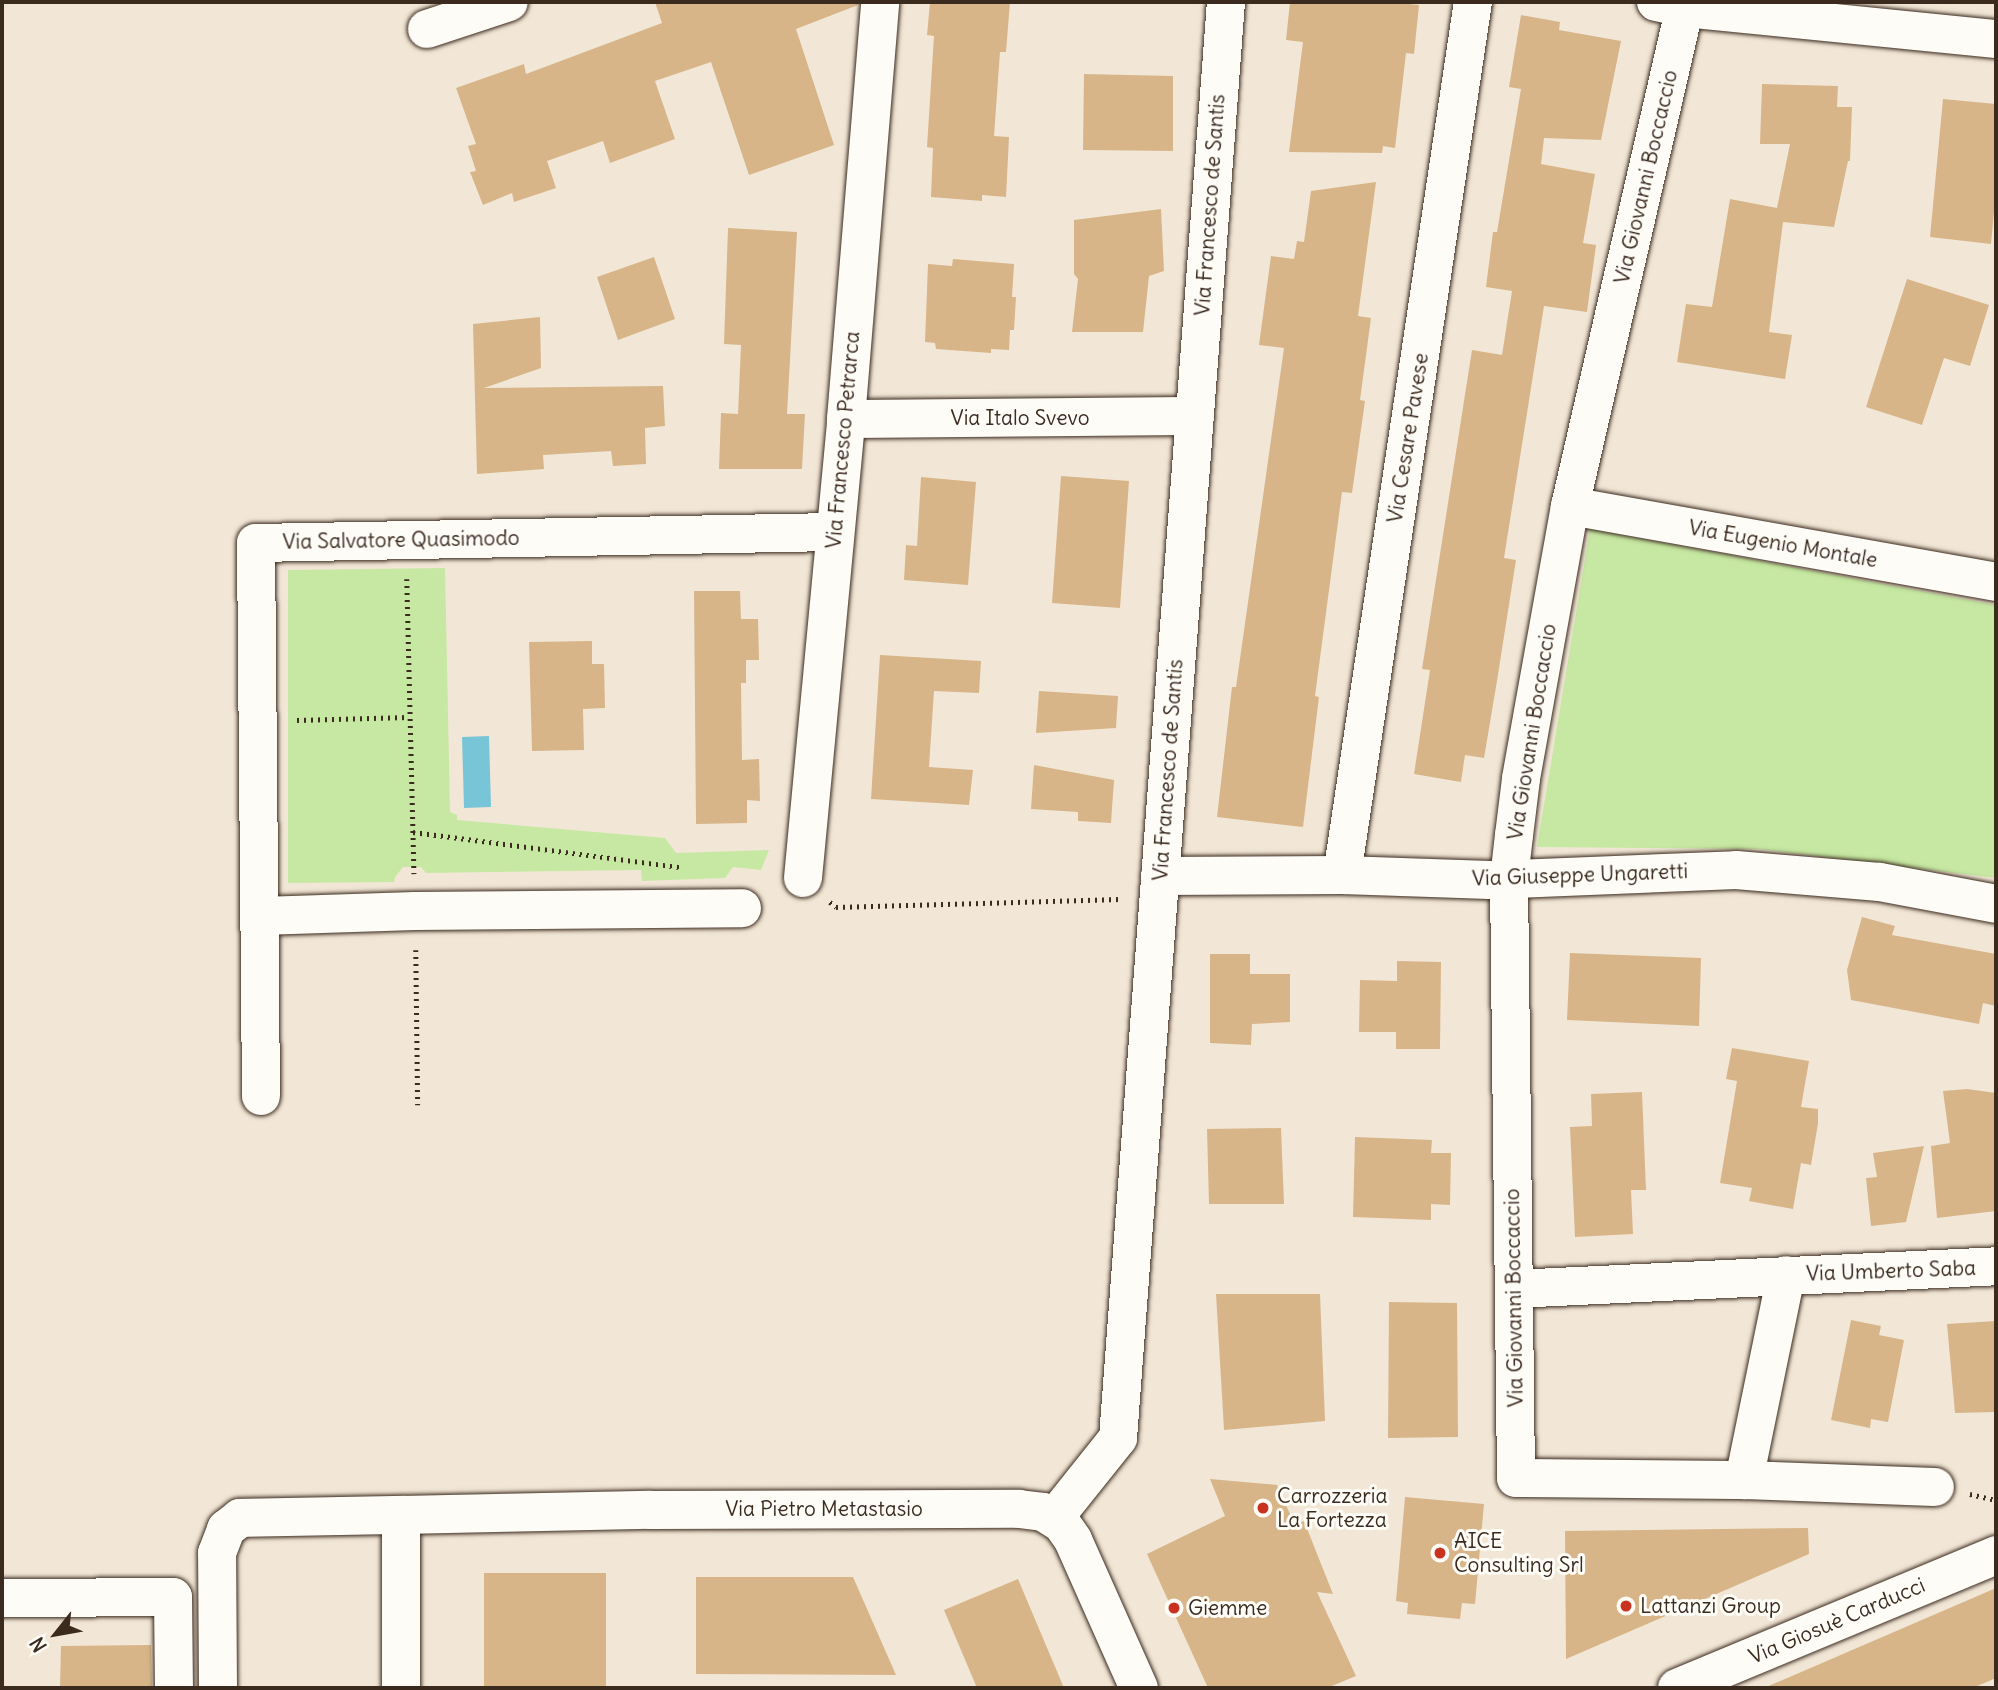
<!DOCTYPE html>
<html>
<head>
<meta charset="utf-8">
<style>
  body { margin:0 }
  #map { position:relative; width:1998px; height:1690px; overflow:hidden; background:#f2e7d6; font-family:Delius,sans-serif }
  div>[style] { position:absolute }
  .green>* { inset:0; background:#c6e8a2 }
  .water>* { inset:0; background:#79c5d8 }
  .building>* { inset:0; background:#d7b589 }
  .path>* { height:4.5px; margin-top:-2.25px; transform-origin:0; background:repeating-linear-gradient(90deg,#3b2a1e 0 2px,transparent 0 7px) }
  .roads { filter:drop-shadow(0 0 2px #3b2a1e) drop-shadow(0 0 2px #3b2a1e) }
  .minor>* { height:38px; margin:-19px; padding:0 19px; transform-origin:19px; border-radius:19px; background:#fdfcf7 }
  .dots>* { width:19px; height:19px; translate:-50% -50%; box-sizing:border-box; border:4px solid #fdfcf7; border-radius:50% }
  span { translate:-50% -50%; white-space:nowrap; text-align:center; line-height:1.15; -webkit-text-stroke:6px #fdfcf7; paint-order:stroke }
  .street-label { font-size:21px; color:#3b2a1e }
  .poi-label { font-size:21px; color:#3b2a1e }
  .left { translate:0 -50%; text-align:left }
  .frame { position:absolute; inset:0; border:4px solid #3b2a1e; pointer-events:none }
  .north { position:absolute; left:21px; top:1599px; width:70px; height:70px; -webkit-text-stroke:5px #fdfcf7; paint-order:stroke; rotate:239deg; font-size:19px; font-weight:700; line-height:28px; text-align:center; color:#3b2a1e }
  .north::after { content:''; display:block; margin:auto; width:24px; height:32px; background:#3b2a1e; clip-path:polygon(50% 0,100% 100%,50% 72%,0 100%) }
</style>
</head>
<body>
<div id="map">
  <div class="green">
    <i style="clip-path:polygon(1590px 529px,1996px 605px,1996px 878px,1758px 849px,1537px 847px)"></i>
    <i style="clip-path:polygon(445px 568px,450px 812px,457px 815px,457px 820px,665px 838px,676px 853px,769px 850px,761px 870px,733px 867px,725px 878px,642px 881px,641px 870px,426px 873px,421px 867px,403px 867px,395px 877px,394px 882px,288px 883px,288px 570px)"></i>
  </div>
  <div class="water">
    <i style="clip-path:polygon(489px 736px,491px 807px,464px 808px,462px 737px)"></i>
  </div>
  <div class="building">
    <i style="clip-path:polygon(655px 2px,858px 2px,858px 5px,796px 29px,834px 145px,749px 175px,711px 62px,655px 81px,675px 139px,610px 163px,603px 141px,547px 161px,556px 188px,514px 202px,512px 193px,483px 205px,470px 172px,476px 171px,468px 146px,476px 144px,456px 88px,524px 64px,526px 74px,662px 23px)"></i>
    <i style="clip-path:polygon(930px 2px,1010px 2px,1006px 52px,1000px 52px,994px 136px,1009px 137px,1006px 197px,982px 195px,982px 201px,931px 197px,933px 148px,927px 147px,934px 36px,927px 35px)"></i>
    <i style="clip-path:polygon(1290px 2px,1389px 2px,1419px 5px,1414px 54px,1406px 53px,1395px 148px,1383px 146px,1382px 153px,1289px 152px,1303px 42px,1286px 40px)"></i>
    <i style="clip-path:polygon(1521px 15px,1560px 22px,1559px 30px,1621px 41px,1601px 140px,1544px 138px,1541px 164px,1595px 174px,1583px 243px,1596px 245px,1587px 312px,1544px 306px,1504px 558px,1516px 560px,1497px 681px,1484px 758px,1465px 755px,1461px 782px,1414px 774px,1430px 670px,1422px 669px,1472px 350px,1502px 355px,1512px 291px,1486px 287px,1493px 232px,1497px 232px,1521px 89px,1509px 87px)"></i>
    <i style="clip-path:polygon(1084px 74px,1173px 76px,1173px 151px,1083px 150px)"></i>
    <i style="clip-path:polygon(1762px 84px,1838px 86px,1837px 107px,1852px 107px,1850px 161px,1848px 161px,1834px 227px,1783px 222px,1769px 332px,1792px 335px,1785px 379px,1677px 362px,1686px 304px,1712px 307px,1730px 199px,1777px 208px,1790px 144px,1760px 144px)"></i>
    <i style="clip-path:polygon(1943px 99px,1996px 104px,1996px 190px,1991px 244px,1930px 237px)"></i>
    <i style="clip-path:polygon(1376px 182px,1358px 316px,1371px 318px,1360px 400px,1365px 401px,1352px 493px,1342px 492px,1315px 696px,1319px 697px,1303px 827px,1217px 817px,1232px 687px,1236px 687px,1284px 348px,1259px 345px,1271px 256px,1294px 259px,1297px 241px,1304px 242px,1311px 191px)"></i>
    <i style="clip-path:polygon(1161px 209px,1164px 271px,1149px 276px,1143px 332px,1072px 332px,1078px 279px,1074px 274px,1074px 220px)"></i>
    <i style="clip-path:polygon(728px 228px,797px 232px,787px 414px,805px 414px,802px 469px,719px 469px,721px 413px,738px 414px,741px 345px,724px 344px)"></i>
    <i style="clip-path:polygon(654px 257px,675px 319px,618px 340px,597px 277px)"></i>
    <i style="clip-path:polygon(953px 259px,1014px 264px,1012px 297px,1016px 297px,1014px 330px,1010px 330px,1009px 350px,991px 349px,991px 353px,936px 349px,935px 343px,925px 342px,928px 264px,952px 266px)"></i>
    <i style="clip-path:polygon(1907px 279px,1989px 305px,1970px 366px,1944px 358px,1922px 425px,1866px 407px)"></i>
    <i style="clip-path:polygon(540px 317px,541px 368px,484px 388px,663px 386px,665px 426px,645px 428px,646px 464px,613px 466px,611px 451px,543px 455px,544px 469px,477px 474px,473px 324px)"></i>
    <i style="clip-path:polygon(1061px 476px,1129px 481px,1120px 608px,1052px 603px)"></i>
    <i style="clip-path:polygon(921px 477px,976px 482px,968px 585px,904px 580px,906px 545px,917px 546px)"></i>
    <i style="clip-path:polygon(694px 591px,740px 591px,741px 619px,758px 619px,759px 660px,746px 660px,746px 683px,741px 683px,742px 760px,759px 759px,760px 801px,747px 800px,747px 823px,696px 824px)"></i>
    <i style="clip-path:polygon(592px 641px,592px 664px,604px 664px,605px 708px,583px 709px,584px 750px,532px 751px,529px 642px)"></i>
    <i style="clip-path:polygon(880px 655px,981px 661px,979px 693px,934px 691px,929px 767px,973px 770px,969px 805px,871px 799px)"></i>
    <i style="clip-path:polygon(1039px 691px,1118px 696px,1116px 728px,1036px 733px)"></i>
    <i style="clip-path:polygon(1034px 765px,1114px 780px,1111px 823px,1078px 821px,1078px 812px,1031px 809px)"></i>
    <i style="clip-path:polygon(1862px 917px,1895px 926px,1892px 935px,1996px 954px,1996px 1006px,1983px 1003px,1979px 1024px,1851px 1000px,1847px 970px)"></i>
    <i style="clip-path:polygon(1570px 953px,1701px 958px,1699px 1026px,1567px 1020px)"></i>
    <i style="clip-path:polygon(1210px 954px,1250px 954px,1250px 974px,1290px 974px,1290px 1022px,1252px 1024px,1251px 1045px,1210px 1043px)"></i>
    <i style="clip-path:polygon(1397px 961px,1441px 962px,1440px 1049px,1396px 1049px,1396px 1032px,1359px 1032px,1360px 980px,1397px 981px)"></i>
    <i style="clip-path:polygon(1732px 1048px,1809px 1061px,1801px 1107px,1818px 1109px,1818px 1123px,1811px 1165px,1801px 1163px,1793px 1209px,1749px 1201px,1752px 1188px,1720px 1183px,1737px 1081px,1726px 1079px)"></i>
    <i style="clip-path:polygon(1967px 1089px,1996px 1093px,1996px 1211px,1937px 1218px,1931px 1146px,1950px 1143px,1943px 1091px)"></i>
    <i style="clip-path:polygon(1642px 1092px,1646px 1190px,1631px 1190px,1633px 1234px,1575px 1237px,1570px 1127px,1592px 1126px,1591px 1094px)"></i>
    <i style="clip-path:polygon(1281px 1128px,1284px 1204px,1209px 1204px,1207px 1129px)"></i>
    <i style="clip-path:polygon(1355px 1137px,1432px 1140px,1431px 1153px,1451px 1153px,1450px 1205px,1431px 1204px,1431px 1220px,1353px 1217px)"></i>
    <i style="clip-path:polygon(1924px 1146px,1906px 1222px,1871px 1226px,1866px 1178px,1877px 1177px,1873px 1153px)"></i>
    <i style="clip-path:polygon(1216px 1294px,1320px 1294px,1325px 1421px,1224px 1430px)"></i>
    <i style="clip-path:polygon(1389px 1302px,1457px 1303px,1458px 1437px,1388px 1438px)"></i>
    <i style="clip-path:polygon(1851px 1320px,1881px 1326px,1879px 1335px,1904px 1340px,1888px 1422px,1871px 1419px,1870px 1428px,1831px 1420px)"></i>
    <i style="clip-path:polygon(1996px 1321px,1996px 1412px,1955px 1413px,1947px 1324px)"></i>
    <i style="clip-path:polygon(1210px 1479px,1277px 1485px,1295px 1525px,1304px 1521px,1333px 1594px,1317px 1592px,1356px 1676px,1327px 1688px,1208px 1688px,1147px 1554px,1225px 1516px)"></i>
    <i style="clip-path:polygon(1405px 1497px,1484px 1504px,1475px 1604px,1462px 1603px,1460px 1619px,1407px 1614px,1408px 1603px,1396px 1601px)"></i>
    <i style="clip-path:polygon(1808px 1528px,1809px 1554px,1566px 1659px,1565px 1531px)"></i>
    <i style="clip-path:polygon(484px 1573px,606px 1573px,606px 1688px,484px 1688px)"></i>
    <i style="clip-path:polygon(696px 1577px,853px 1577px,896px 1675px,696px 1674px)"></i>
    <i style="clip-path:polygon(1018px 1579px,1064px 1688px,977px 1688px,944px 1610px)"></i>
    <i style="clip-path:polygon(1996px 1588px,1996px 1678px,1973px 1688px,1764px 1688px)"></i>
    <i style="clip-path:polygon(151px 1645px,152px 1688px,60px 1688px,61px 1646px)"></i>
  </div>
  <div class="path">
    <i style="left:407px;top:579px;width:295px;rotate:88.6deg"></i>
    <i style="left:297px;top:720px;width:112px;rotate:-1.5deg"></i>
    <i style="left:413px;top:832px;width:269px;rotate:7.5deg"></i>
    <i style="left:830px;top:902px;width:8px;rotate:40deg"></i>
    <i style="left:836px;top:907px;width:284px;rotate:-1.6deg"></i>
    <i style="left:416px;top:950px;width:155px;rotate:89.3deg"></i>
    <i style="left:1970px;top:1494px;width:27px;rotate:13deg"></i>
  </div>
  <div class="roads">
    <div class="minor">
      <i style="left:1656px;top:2px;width:30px;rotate:12deg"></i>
      <i style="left:1685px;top:8px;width:313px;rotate:5.7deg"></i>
      <i style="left:1686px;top:2px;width:517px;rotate:102.96deg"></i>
      <i style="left:1570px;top:506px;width:277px;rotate:100.2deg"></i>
      <i style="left:1521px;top:779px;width:56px;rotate:97.1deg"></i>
      <i style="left:1514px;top:835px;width:44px;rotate:96.5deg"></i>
      <i style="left:1509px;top:879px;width:599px;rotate:89.33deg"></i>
      <i style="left:1516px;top:1478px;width:228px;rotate:0.5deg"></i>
      <i style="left:1744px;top:1480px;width:209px;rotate:-78.4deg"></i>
      <i style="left:427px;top:29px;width:86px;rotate:-18.2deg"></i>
      <i style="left:846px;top:419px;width:349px;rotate:-0.5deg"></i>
      <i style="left:1570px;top:506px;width:433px;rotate:10.1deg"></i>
      <i style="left:1342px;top:875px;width:883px;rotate:-81.47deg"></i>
      <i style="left:1160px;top:876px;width:182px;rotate:-0.3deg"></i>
      <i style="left:1342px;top:875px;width:148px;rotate:1.9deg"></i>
      <i style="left:1490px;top:880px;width:246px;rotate:-2.3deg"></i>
      <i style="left:1736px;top:870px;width:144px;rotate:4.8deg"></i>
      <i style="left:1880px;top:882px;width:118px;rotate:10.7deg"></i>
      <i style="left:803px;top:878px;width:461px;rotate:-84.6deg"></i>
      <i style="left:846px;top:419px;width:418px;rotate:-85.3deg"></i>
      <i style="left:261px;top:916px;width:154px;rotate:-1.9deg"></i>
      <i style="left:415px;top:911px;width:327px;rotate:-0.5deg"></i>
      <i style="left:261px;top:1096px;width:553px;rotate:-90.52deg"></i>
      <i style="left:256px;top:543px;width:579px;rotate:-1.09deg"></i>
      <i style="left:1514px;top:1289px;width:483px;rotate:-2.7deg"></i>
      <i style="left:1744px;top:1480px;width:191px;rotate:2.1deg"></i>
      <i style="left:401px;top:1515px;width:249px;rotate:-1.2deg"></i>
      <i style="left:650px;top:1510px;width:369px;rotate:-0.2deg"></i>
      <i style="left:1019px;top:1509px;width:24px;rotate:7deg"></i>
      <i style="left:1043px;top:1512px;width:22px;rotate:32deg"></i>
      <i style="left:1062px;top:1524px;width:19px;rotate:55deg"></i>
      <i style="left:1073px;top:1540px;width:162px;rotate:66deg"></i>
      <i style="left:1055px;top:1517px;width:101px;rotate:-51.4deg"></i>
      <i style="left:1118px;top:1438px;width:1440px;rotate:-85.7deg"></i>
      <i style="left:2px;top:1598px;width:171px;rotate:-0.3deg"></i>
      <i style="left:173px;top:1597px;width:91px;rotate:89.4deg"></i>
      <i style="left:218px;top:1688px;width:135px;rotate:-90.4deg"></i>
      <i style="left:217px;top:1553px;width:26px;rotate:-69deg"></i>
      <i style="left:226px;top:1529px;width:18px;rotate:-38deg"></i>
      <i style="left:240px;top:1518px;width:161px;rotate:-1.1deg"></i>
      <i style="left:401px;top:1515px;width:173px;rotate:90deg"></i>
      <i style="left:1677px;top:1688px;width:346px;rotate:-22.6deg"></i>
    </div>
  </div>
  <div class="dots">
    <i style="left:1263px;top:1508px;background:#c8321e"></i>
    <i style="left:1440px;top:1553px;background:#c8321e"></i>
    <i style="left:1626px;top:1606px;background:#c8321e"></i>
    <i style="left:1174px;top:1608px;background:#c8321e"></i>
  </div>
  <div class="street-label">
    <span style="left:1646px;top:177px;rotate:-77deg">Via Giovanni Boccaccio</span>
    <span style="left:1210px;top:205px;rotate:-86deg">Via Francesco de Santis</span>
    <span style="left:1020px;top:418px">Via Italo Svevo</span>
    <span style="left:1408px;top:438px;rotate:-81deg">Via Cesare Pavese</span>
    <span style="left:843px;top:440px;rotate:-85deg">Via Francesco Petrarca</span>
    <span style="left:401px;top:540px;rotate:-1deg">Via Salvatore Quasimodo</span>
    <span style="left:1783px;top:544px;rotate:10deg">Via Eugenio Montale</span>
    <span style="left:1532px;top:732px;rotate:-81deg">Via Giovanni Boccaccio</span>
    <span style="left:1168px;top:770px;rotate:-86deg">Via Francesco de Santis</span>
    <span style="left:1580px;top:875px;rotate:-2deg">Via Giuseppe Ungaretti</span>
    <span style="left:1891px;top:1271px;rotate:-2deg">Via Umberto Saba</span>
    <span style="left:1514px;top:1298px;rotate:-91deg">Via Giovanni Boccaccio</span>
    <span style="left:824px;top:1509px">Via Pietro Metastasio</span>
    <span style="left:1837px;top:1621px;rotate:-23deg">Via Giosuè Carducci</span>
  </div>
  <div class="poi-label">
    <span class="left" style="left:1277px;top:1508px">Carrozzeria<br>La Fortezza</span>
    <span class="left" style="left:1454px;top:1553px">AICE<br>Consulting Srl</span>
    <span class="left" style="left:1640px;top:1606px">Lattanzi Group</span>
    <span class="left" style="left:1188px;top:1608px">Giemme</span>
  </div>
  <div class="frame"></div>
  <div class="north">N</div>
</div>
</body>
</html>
